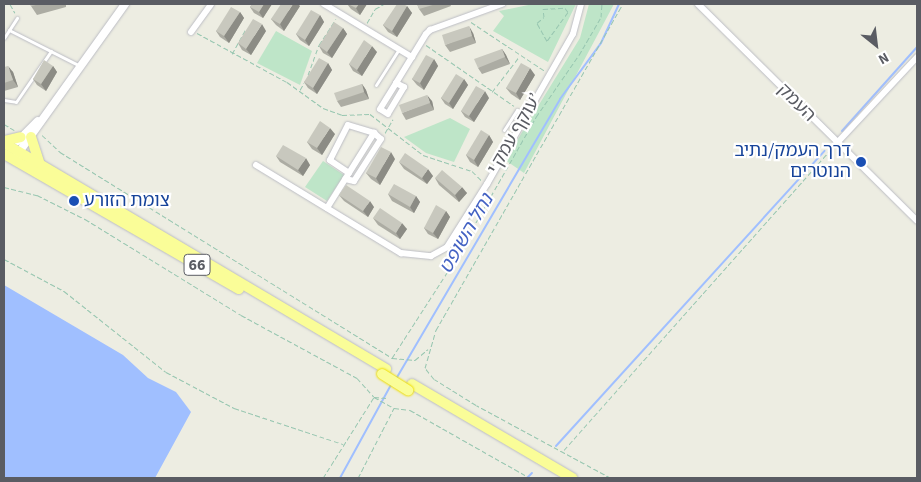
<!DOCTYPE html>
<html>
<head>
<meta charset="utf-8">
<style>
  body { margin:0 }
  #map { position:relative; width:921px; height:482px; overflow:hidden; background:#edede2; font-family:"Source Sans 3","Noto Sans Hebrew",sans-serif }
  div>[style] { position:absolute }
  .green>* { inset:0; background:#bee5c8 }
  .water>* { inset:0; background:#a0bfff }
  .stream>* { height:2px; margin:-1px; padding:0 1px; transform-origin:1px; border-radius:1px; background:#a0bfff }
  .path>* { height:1px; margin-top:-0.5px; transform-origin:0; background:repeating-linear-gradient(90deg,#97c6b0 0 5px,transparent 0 7.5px) }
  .roads { filter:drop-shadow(0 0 1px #bcbdc4) drop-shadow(0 0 1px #bcbdc4) }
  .service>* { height:3px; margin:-1.5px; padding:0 1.5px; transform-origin:1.5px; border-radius:1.5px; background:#fff }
  .minor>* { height:6px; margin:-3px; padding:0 3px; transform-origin:3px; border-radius:3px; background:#fff }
  .tertiary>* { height:8px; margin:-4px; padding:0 4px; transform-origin:4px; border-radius:4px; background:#fff }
  .trunk>* { height:10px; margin:-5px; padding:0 5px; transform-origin:5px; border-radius:5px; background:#fafd98 }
  .bridges { filter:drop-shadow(0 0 1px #efde00) drop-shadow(0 0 1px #efde00) }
  .trunk-bridge>* { height:10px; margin:-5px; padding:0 5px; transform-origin:5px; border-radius:5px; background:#fafd98 }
  .wall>* { inset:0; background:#acaca3 }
  .shaded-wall>* { inset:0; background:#8c8c85 }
  .building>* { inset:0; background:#c8c8be }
  .dots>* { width:14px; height:14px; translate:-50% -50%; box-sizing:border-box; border:2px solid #fff; border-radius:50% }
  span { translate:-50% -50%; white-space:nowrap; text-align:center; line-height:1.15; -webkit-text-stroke:4.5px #fff; paint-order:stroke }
  .shield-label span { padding:1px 4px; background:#fff; border:1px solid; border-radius:4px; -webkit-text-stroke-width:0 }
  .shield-label { font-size:16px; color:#5a5c63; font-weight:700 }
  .street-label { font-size:18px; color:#5a5c63 }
  .transit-label { font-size:18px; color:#164399 }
  .right { translate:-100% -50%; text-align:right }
  .left { translate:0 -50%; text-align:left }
  .water-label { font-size:19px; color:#4362c3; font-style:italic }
  .frame { position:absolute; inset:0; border:5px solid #5a5c63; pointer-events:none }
  .north { position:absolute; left:851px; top:20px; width:50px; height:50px; -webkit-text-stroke:4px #fff; paint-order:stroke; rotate:151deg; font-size:14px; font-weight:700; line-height:20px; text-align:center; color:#5a5c63 }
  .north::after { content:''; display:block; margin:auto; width:18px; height:22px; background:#5a5c63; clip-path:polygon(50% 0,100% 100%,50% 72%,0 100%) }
</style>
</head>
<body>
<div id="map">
  <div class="green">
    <i style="clip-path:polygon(533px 4px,576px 4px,548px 62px,493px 31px,504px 16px,499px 11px)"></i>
    <i style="clip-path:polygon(589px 4px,614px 4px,524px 173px,505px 160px,580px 38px)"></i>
    <i style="clip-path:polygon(276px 31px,312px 51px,300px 85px,257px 63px)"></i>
    <i style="clip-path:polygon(450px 118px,470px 129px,454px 162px,426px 153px,404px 137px)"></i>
    <i style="clip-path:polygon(323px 161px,344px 175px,327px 201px,305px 187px)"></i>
  </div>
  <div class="water">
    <i style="clip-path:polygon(4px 285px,123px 355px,148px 378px,176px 392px,191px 412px,155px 478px,4px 478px)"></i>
  </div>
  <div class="stream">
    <i style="left:842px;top:131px;width:113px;rotate:-48.2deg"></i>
    <i style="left:396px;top:379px;width:324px;rotate:-59.6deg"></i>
    <i style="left:560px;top:99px;width:69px;rotate:-53.8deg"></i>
    <i style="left:601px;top:43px;width:43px;rotate:-65.2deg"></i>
    <i style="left:556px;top:446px;width:399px;rotate:-47.7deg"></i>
    <i style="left:340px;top:478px;width:106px;rotate:-61.3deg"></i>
    <i style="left:527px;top:478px;width:7px;rotate:-45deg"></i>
  </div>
  <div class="path">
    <i style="left:10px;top:4px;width:10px;rotate:61deg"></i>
    <i style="left:565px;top:8px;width:5px;rotate:53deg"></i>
    <i style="left:568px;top:12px;width:36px;rotate:126deg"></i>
    <i style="left:547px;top:41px;width:21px;rotate:-119deg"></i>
    <i style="left:537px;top:23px;width:9px;rotate:-41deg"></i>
    <i style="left:544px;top:17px;width:8px;rotate:-97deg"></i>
    <i style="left:543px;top:9px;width:22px;rotate:-3deg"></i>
    <i style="left:471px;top:22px;width:89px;rotate:33.5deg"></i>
    <i style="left:367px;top:23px;width:16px;rotate:-60deg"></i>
    <i style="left:375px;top:9px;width:10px;rotate:-29deg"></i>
    <i style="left:197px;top:33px;width:102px;rotate:28.6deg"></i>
    <i style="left:287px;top:82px;width:44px;rotate:35.8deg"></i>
    <i style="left:323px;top:108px;width:20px;rotate:20deg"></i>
    <i style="left:342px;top:115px;width:28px;rotate:-2deg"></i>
    <i style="left:370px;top:114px;width:67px;rotate:37.7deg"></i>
    <i style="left:423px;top:155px;width:52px;rotate:18.1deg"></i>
    <i style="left:472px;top:171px;width:14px;rotate:45deg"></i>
    <i style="left:426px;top:45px;width:107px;rotate:34.7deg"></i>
    <i style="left:232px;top:54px;width:29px;rotate:-61deg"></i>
    <i style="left:308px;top:75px;width:32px;rotate:-70deg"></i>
    <i style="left:319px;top:45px;width:31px;rotate:-57deg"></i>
    <i style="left:300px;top:90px;width:8px;rotate:-60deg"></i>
    <i style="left:492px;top:92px;width:44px;rotate:-52.4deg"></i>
    <i style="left:4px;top:124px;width:12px;rotate:31deg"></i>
    <i style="left:385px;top:133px;width:16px;rotate:-60deg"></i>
    <i style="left:42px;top:135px;width:25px;rotate:43deg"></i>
    <i style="left:60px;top:152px;width:391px;rotate:31.8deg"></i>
    <i style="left:392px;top:358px;width:107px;rotate:-57.2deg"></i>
    <i style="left:450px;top:268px;width:174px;rotate:-60.3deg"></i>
    <i style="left:536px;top:117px;width:75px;rotate:-55.3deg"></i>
    <i style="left:579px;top:55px;width:44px;rotate:-59.9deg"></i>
    <i style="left:601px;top:17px;width:13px;rotate:-86deg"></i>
    <i style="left:4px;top:187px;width:34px;rotate:14deg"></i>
    <i style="left:37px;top:195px;width:54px;rotate:26.6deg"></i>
    <i style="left:85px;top:219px;width:183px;rotate:31.6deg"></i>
    <i style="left:241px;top:315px;width:132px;rotate:28.5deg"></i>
    <i style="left:357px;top:378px;width:25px;rotate:48deg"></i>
    <i style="left:374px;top:397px;width:23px;rotate:29deg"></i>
    <i style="left:4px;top:259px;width:68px;rotate:28.1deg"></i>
    <i style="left:64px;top:291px;width:130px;rotate:38.5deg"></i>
    <i style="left:166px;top:372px;width:77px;rotate:27.9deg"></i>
    <i style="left:234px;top:408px;width:115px;rotate:18.3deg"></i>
    <i style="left:392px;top:358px;width:23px;rotate:5deg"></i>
    <i style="left:415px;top:360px;width:17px;rotate:-40deg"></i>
    <i style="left:564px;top:450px;width:404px;rotate:-48.4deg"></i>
    <i style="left:323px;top:478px;width:96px;rotate:-57.8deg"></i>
    <i style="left:374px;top:397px;width:13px;rotate:4deg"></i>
    <i style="left:358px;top:478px;width:79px;rotate:-62.8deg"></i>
    <i style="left:394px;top:408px;width:16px;rotate:7deg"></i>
    <i style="left:410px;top:410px;width:138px;rotate:29.5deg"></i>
    <i style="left:611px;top:478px;width:153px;rotate:-151.6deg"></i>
    <i style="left:476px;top:405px;width:49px;rotate:-148.2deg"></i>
    <i style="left:434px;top:379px;width:14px;rotate:-129deg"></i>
    <i style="left:425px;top:368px;width:40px;rotate:-74deg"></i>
    <i style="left:436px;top:330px;width:376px;rotate:-60.2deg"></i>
  </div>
  <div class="roads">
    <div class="service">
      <i style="left:9px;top:30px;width:80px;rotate:26.9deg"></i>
      <i style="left:4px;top:38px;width:24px;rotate:-57deg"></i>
      <i style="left:376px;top:85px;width:43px;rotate:-57.4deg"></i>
      <i style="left:4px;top:100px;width:12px;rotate:9deg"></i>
      <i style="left:16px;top:102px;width:62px;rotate:-55.5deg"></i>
      <i style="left:504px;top:130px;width:24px;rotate:-57deg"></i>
      <i style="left:517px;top:110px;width:11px;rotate:34deg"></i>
    </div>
    <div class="minor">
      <i style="left:324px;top:4px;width:103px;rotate:31.1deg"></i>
      <i style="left:698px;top:4px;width:308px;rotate:44.7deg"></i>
      <i style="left:191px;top:32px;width:34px;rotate:-54deg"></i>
      <i style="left:396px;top:83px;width:9px;rotate:27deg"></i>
      <i style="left:404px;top:87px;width:31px;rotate:121deg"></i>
      <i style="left:388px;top:114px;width:9px;rotate:-148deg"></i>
      <i style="left:380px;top:109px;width:31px;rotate:-58deg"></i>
      <i style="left:396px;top:83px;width:57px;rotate:-58.5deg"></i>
      <i style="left:426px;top:34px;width:6px;rotate:-45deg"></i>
      <i style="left:430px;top:30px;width:77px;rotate:-19.9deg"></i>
      <i style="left:836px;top:144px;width:119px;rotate:-47deg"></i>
      <i style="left:256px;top:165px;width:170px;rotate:31.3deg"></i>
      <i style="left:401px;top:253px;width:30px;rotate:6deg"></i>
      <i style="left:431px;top:256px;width:18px;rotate:-29deg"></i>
      <i style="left:447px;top:247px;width:75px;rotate:-57.6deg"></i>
      <i style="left:487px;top:184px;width:173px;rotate:-60.2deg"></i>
      <i style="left:573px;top:34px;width:31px;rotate:-75deg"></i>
      <i style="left:349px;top:173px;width:23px;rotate:-146deg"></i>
      <i style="left:330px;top:160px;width:39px;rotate:-63deg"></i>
      <i style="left:348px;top:125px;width:27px;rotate:17deg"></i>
      <i style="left:327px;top:208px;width:89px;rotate:-57.9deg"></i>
      <i style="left:374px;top:133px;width:9px;rotate:41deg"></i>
      <i style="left:381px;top:139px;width:50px;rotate:122.7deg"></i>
      <i style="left:354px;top:181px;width:9px;rotate:-167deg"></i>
    </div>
    <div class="tertiary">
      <i style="left:18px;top:141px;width:28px;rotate:-45deg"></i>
      <i style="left:17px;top:155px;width:186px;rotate:-54.4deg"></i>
    </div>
    <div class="trunk">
      <i style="left:31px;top:137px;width:26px;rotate:72deg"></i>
      <i style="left:4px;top:141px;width:17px;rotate:-13deg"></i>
      <i style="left:4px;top:143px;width:444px;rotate:30.6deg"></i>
      <i style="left:4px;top:154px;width:271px;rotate:29.9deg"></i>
      <i style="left:412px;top:384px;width:186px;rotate:30.4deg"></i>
    </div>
  </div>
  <div class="bridges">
    <div class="trunk-bridge">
      <i style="left:382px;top:374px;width:31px;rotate:32deg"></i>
    </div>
  </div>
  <div class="wall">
    <i style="clip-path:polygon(30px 4px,66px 4px,66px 7px,37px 15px,31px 6px)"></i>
    <i style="clip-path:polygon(252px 4px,272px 4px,263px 18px,254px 13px,250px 7px)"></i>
    <i style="clip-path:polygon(347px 4px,367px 4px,360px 15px,351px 9px)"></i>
    <i style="clip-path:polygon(417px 4px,450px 4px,451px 6px,424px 16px,419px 9px)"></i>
    <i style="clip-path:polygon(300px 6px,284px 31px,276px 25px,271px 19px)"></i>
    <i style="clip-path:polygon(407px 6px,412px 13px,397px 37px,388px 32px,383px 25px)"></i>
    <i style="clip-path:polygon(240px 12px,244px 18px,229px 43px,220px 37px,216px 31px)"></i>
    <i style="clip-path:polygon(320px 15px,324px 22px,309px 46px,300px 40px,296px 34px)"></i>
    <i style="clip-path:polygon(343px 28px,347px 34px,332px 58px,323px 53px,319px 46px)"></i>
    <i style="clip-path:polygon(266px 31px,251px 55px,242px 50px,238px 43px)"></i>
    <i style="clip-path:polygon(473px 33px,476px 43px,450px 52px,445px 45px)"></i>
    <i style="clip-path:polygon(502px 49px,506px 55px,510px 64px,482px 74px,478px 68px)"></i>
    <i style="clip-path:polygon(377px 52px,362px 76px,353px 71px,349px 64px)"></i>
    <i style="clip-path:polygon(434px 59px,438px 66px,424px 90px,417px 85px,412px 79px)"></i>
    <i style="clip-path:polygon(328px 63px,332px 70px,317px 94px,308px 88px,304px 82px)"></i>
    <i style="clip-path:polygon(53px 66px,57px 72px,46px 91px,37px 85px,33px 79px)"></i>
    <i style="clip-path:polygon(4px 67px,13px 72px,18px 87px,4px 91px)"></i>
    <i style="clip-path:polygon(535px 75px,520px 100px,511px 94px,506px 88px)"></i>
    <i style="clip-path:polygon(464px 79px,468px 85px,453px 109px,445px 104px,441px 98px)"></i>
    <i style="clip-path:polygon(362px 84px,366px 90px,369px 99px,341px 107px,337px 101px)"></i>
    <i style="clip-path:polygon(489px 98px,474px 122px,465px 117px,461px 111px)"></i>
    <i style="clip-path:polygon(432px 101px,434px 110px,406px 120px,402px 113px)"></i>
    <i style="clip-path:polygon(335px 134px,322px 155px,312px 149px,307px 142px)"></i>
    <i style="clip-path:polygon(489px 135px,493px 142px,478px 167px,470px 162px,466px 155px)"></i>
    <i style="clip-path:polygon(276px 156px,310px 165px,303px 176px,280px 162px)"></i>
    <i style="clip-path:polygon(395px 159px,380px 185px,371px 179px,366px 173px)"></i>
    <i style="clip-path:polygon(399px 162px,433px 176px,427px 184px,404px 169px)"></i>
    <i style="clip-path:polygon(435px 178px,467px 193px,459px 202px,439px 185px)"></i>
    <i style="clip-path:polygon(388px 194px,416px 196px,420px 202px,414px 213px,392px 201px)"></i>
    <i style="clip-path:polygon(339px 195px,374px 207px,368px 217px,344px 201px)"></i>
    <i style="clip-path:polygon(446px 211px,450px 217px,438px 239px,428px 234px,424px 228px)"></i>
    <i style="clip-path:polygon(373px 218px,407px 229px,400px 239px,378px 225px)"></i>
  </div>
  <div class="shaded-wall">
    <i style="clip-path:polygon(264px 4px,272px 4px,263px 18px,259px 12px)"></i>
    <i style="clip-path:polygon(293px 4px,298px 4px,300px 6px,284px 31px,280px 24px)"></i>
    <i style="clip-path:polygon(359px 4px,367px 4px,360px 15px,356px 8px)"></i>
    <i style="clip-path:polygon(407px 6px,412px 13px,397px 37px,392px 31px)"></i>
    <i style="clip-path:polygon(240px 12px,244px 18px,229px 43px,224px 36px)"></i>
    <i style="clip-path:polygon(320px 15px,324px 22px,309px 46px,305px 40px)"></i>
    <i style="clip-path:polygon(262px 24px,266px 31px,251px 55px,246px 49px)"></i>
    <i style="clip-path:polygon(469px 26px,473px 33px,476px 43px,472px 36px)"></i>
    <i style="clip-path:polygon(343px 28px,347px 34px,332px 58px,327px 52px)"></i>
    <i style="clip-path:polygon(372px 46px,377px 52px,362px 76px,357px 70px)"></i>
    <i style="clip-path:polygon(502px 49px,506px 55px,510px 64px,505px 57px)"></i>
    <i style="clip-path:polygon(434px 59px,438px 66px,424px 90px,420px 83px)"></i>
    <i style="clip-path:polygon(328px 63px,332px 70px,317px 94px,313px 88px)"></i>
    <i style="clip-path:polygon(8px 66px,13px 72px,18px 87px,13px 80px)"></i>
    <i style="clip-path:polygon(53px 66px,57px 72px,46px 91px,41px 84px)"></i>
    <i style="clip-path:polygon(530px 68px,535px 75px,520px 100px,516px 93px)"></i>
    <i style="clip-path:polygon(464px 79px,468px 85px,453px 109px,449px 103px)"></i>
    <i style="clip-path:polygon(362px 84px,366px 90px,369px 99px,364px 92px)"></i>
    <i style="clip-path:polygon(485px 91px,489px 98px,474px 122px,469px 116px)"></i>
    <i style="clip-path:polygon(427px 95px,432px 101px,434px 110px,430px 103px)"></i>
    <i style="clip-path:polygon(330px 128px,335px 134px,322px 155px,317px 148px)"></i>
    <i style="clip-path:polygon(489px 135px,493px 142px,478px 167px,474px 160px)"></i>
    <i style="clip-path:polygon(391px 152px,395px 159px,380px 185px,376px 178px)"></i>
    <i style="clip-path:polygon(306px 158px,310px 165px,303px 176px,298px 170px)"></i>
    <i style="clip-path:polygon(428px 169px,433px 176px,427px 184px,422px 178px)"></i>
    <i style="clip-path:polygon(462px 187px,467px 193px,459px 202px,455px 195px)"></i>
    <i style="clip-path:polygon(416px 196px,420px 202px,414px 213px,410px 207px)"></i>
    <i style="clip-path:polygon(370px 201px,374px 207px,368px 217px,363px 211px)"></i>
    <i style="clip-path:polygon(446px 211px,450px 217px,438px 239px,433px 233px)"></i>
    <i style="clip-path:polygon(402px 223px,407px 229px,400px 239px,396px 233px)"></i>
  </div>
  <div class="building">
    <i style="clip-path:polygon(30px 4px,41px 4px,31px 6px)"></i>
    <i style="clip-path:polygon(252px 4px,264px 4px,259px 12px,250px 7px)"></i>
    <i style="clip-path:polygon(281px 4px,293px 4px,280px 24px,271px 19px)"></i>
    <i style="clip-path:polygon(348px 4px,359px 4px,356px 8px)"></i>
    <i style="clip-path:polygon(397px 4px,403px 4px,407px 6px,392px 31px,383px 25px)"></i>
    <i style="clip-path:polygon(417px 4px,436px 4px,419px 9px)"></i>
    <i style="clip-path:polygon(231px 7px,240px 12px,224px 36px,216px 31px)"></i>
    <i style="clip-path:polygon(311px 10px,320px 15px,305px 40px,296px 34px)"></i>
    <i style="clip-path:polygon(253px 19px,262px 24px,246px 49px,238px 43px)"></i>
    <i style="clip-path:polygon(334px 22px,343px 28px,327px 52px,319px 46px)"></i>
    <i style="clip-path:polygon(469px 26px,472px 36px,445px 45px,442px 35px)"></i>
    <i style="clip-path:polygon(364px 40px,372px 46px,357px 70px,349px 64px)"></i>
    <i style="clip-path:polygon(502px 49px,505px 57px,478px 68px,474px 59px)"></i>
    <i style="clip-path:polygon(426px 55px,434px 59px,420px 83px,412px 79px)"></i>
    <i style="clip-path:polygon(319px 58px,328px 63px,313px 88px,304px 82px)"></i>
    <i style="clip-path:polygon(44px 60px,53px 66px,41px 84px,33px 79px)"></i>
    <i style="clip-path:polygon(521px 63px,530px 68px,516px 93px,506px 88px)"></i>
    <i style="clip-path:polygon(8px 66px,13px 80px,4px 83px,4px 67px)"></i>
    <i style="clip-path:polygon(456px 74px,464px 79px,449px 103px,441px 98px)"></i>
    <i style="clip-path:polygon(362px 84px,364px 92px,337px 101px,334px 93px)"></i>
    <i style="clip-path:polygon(476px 86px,485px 91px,469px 116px,461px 111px)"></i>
    <i style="clip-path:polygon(427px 95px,430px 103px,402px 113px,399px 105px)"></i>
    <i style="clip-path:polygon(320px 121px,330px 128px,317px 148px,307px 142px)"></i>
    <i style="clip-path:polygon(481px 130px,489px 135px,474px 160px,466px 155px)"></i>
    <i style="clip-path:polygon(283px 145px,306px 158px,298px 170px,276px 156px)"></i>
    <i style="clip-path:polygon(381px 147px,391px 152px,376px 178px,366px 173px)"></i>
    <i style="clip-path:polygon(405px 153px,428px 169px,422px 178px,399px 162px)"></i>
    <i style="clip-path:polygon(442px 170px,462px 187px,455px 195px,435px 178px)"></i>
    <i style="clip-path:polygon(394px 184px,416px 196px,410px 207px,388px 194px)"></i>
    <i style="clip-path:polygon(346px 185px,370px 201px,363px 211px,339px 195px)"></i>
    <i style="clip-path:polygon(436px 205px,446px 211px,433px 233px,424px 228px)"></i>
    <i style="clip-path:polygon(380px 208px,402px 223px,396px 233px,373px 218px)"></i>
  </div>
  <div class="dots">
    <i style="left:861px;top:162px;background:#1a4fb4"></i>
    <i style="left:74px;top:201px;background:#1a4fb4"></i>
  </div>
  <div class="shield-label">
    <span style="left:197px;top:265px">66</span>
  </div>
  <div class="street-label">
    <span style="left:796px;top:103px;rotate:45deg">העמק</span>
    <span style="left:515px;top:134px;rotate:-60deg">עוקף עמק י’</span>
  </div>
  <div class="transit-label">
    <span class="right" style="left:851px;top:162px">דרך העמק/נתיב<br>הנוטרים</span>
    <span class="left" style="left:84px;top:201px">צומת הזורע</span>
  </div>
  <div class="water-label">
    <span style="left:467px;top:234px;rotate:-60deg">נחל השופט</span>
  </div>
  <div class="frame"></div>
  <div class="north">N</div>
</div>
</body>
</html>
